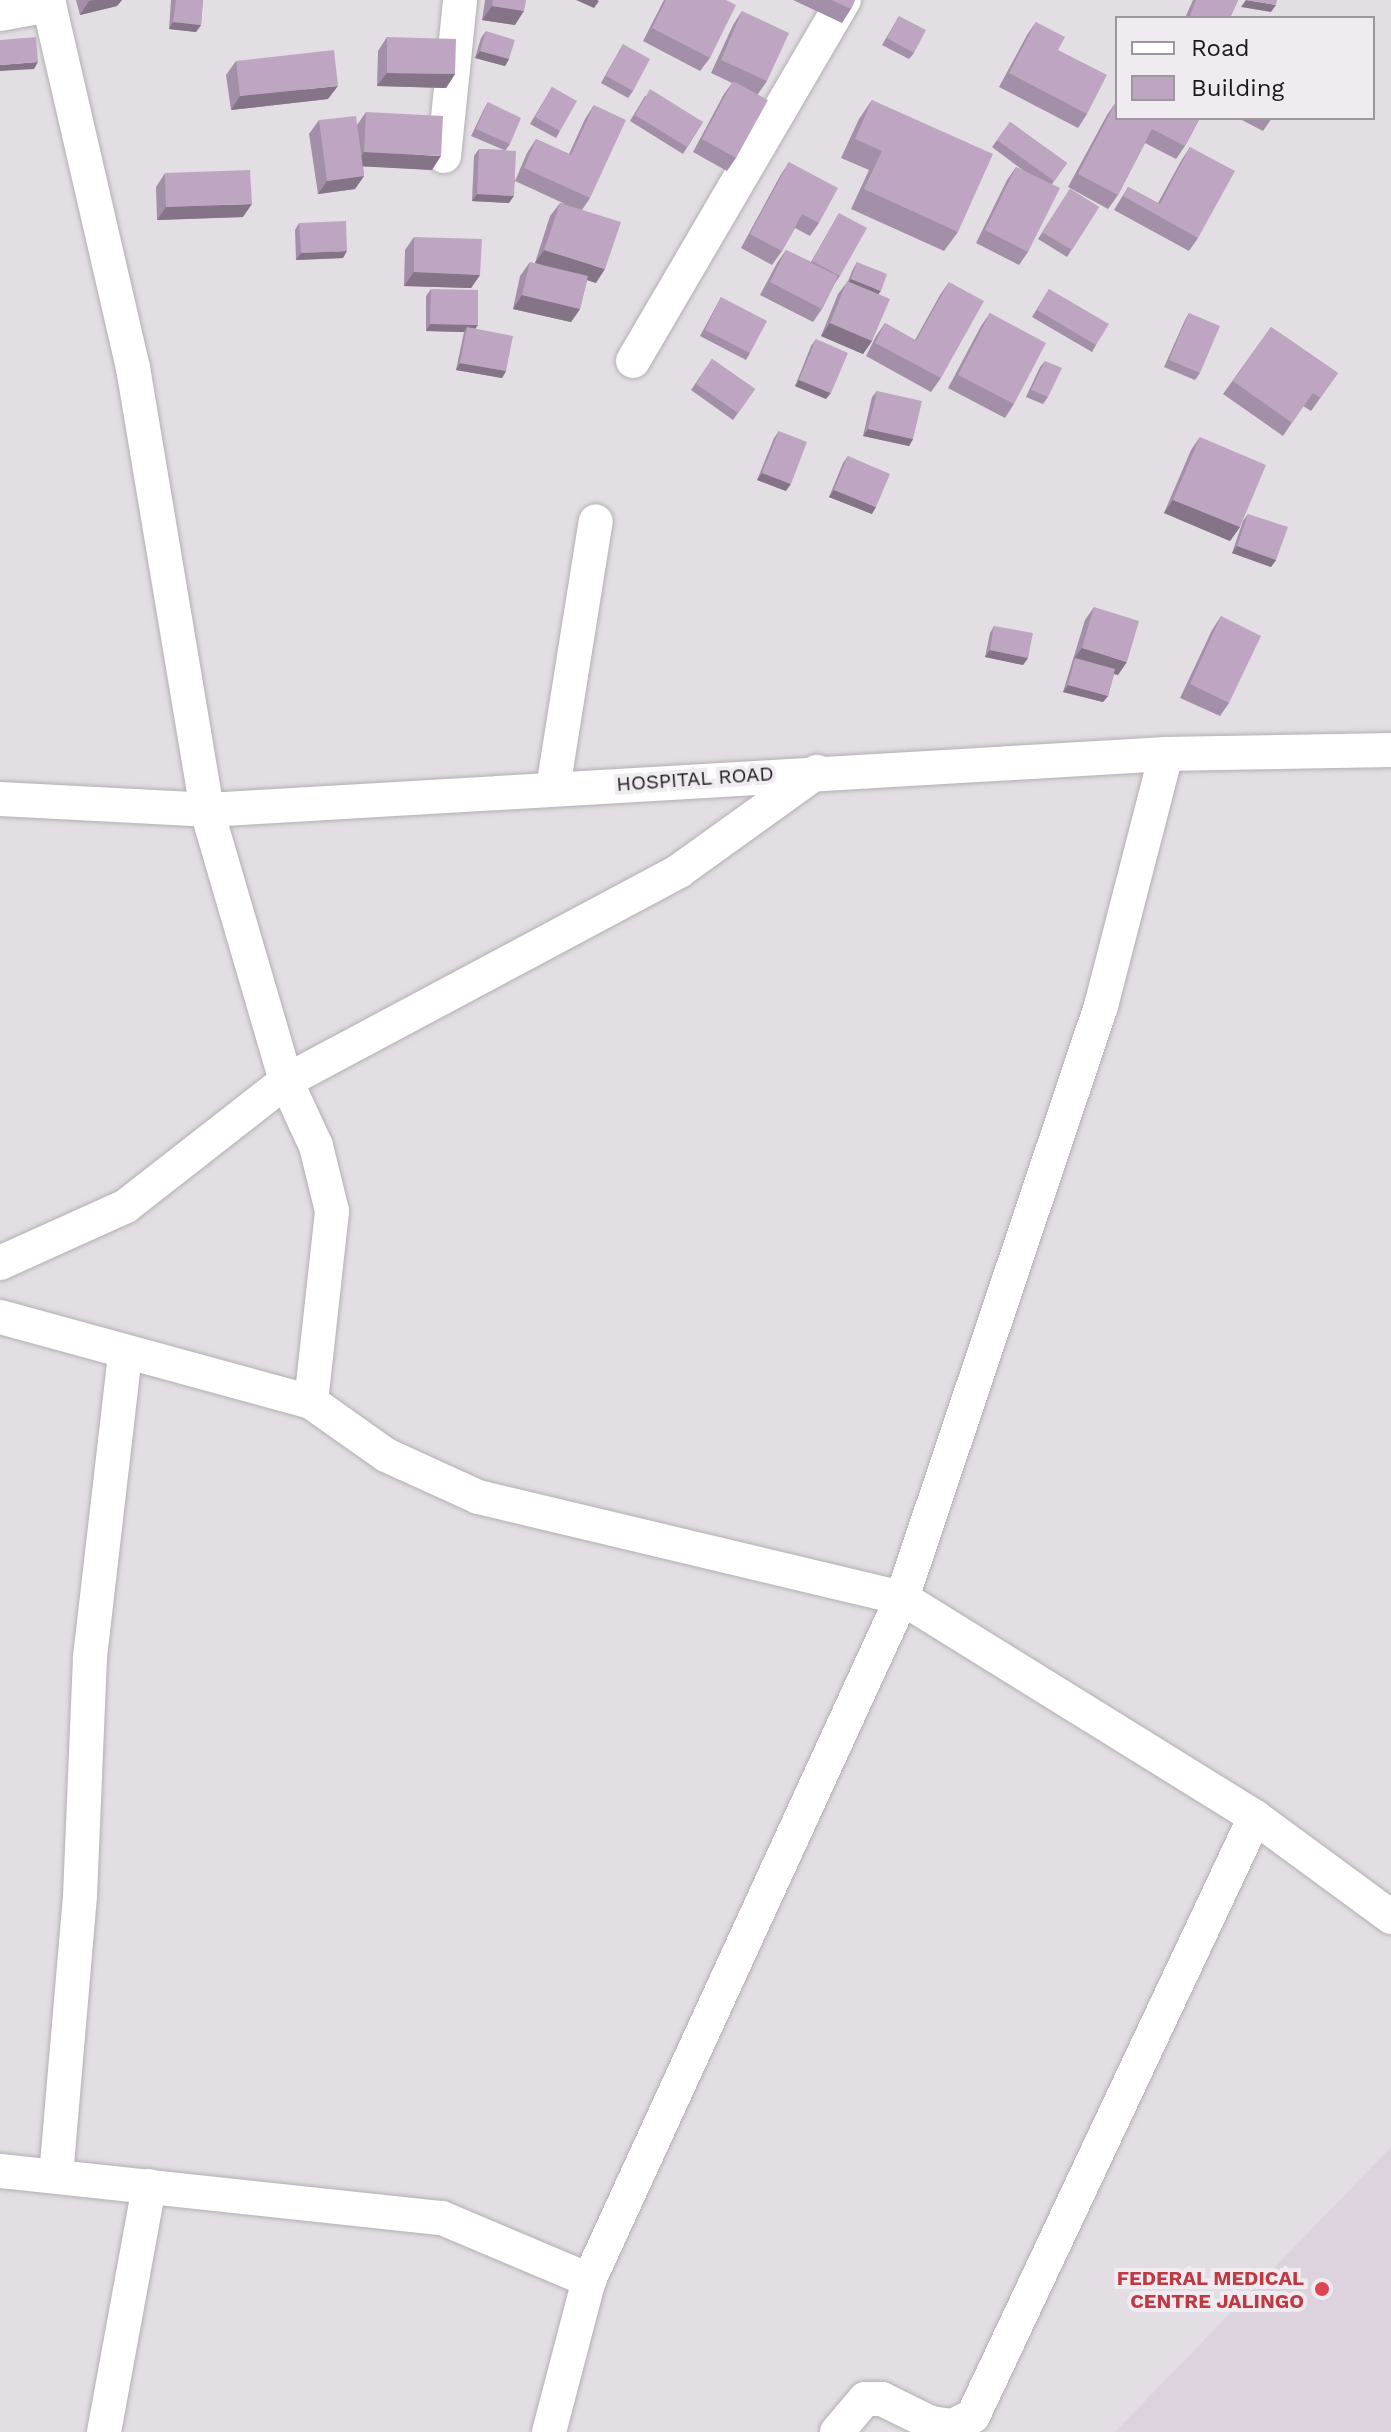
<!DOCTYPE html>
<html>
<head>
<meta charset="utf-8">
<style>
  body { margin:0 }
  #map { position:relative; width:1391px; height:2432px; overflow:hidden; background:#e3dee3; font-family:"Work Sans",sans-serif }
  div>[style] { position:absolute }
  .built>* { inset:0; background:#ddd3df }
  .roads { filter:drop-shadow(0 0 2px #b3aeb4) drop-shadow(0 0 2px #b3aeb4) }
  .street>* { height:34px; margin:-17px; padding:0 17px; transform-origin:17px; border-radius:17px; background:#fff }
  .wall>* { inset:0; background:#a38fa7 }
  .shaded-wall>* { inset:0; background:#857488 }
  .building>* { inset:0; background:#bea6c2 }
  .dots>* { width:22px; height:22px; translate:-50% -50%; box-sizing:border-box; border:4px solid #f0ebf1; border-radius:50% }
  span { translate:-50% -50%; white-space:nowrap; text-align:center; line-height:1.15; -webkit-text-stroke:8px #f0ebf1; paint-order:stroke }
  .street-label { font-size:20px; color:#1c1a1c }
  .health-label { font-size:20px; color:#be3a42; font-weight:700 }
  .right { translate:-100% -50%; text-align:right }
  .legend { position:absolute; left:1115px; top:16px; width:260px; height:104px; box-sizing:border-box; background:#f0ebf1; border:2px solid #9b979c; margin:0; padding:10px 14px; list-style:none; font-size:24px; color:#1c1a1c }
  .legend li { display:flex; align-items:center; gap:16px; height:40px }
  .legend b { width:40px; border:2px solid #9b979c }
</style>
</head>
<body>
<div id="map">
  <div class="built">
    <i style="clip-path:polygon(1391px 2147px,1391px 2432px,1115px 2432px)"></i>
  </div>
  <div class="roads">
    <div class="street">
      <i style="left:0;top:14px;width:50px;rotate:-10.4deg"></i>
      <i style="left:444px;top:156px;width:157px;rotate:-84.1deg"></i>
      <i style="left:633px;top:361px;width:418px;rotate:-59.7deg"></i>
      <i style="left:553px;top:788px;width:270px;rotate:-80.9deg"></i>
      <i style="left:0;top:799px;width:207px;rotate:3deg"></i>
      <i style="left:207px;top:810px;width:961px;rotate:-3.34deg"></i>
      <i style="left:1166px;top:754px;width:225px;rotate:-1deg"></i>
      <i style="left:0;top:1263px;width:138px;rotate:-24.3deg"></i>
      <i style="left:126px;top:1206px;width:203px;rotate:-38deg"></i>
      <i style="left:286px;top:1081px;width:282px;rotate:-106.3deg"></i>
      <i style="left:207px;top:810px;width:448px;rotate:-99.5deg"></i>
      <i style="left:133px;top:368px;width:378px;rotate:-103deg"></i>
      <i style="left:0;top:1317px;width:322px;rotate:15.3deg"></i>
      <i style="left:311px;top:1402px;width:92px;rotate:35.2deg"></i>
      <i style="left:386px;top:1455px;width:101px;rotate:24.5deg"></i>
      <i style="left:478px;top:1497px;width:436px;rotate:13.4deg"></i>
      <i style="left:902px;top:1598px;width:415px;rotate:31.8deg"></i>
      <i style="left:1255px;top:1817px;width:169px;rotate:36.3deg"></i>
      <i style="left:311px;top:1402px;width:192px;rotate:-83.7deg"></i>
      <i style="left:332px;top:1211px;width:67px;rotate:-103.8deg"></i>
      <i style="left:316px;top:1146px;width:72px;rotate:-114.8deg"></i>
      <i style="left:286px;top:1081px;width:446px;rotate:-28.1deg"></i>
      <i style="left:679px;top:871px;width:170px;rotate:-35.7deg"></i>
      <i style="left:0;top:2171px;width:444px;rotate:6.1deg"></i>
      <i style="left:442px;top:2218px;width:160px;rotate:22.9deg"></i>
      <i style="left:56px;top:2176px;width:281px;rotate:-85.1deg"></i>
      <i style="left:80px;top:1896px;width:239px;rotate:-87.6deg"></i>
      <i style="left:90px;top:1657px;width:303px;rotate:-83.4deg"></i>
      <i style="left:104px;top:2432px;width:250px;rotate:-79.6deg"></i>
      <i style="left:549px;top:2432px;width:157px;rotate:-75.3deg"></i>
      <i style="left:589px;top:2280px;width:750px;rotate:-65.35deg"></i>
      <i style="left:902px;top:1598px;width:625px;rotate:-71.42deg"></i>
      <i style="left:1101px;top:1006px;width:260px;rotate:-75.5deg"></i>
      <i style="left:837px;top:2432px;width:43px;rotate:-49.7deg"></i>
      <i style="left:865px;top:2399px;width:17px"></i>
      <i style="left:882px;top:2399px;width:55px;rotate:26.1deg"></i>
      <i style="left:931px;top:2423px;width:22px;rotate:8deg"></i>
      <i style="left:953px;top:2426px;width:22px;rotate:-27deg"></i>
      <i style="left:973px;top:2416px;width:662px;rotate:-64.79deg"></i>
    </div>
  </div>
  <div class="wall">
    <i style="clip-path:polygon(76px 0,122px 0,117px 6px,80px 15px)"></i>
    <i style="clip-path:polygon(171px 0,203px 0,201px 25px,196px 32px,169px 29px)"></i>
    <i style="clip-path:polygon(485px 0,526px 0,515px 25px,482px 20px)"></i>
    <i style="clip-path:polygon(664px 0,726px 0,710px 58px,700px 71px,643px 41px)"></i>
    <i style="clip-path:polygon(793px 0,855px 0,851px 9px,842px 23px)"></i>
    <i style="clip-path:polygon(1193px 0,1238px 0,1230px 18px,1185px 18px)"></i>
    <i style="clip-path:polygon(742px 11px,767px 81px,758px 94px,736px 158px,727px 171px,693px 152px,724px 94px,732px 83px,711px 73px,733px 25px)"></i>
    <i style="clip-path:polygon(899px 16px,914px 53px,909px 59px,882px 45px)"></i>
    <i style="clip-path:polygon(1036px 22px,1058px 50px,1087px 114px,1078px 128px,999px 87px,1027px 35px)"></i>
    <i style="clip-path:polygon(486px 31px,509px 59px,505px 66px,475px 58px,481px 38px)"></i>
    <i style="clip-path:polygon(387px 37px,455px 74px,446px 88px,377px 86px,378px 51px)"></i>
    <i style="clip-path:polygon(623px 44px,633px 91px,628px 98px,601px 83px)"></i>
    <i style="clip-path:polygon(236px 61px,328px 99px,231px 110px,226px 75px)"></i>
    <i style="clip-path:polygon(552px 87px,560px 131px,556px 138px,530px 124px)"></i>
    <i style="clip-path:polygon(645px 96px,703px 122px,683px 154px,630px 121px)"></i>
    <i style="clip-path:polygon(872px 100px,958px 232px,944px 251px,851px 209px,869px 170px,841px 158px,859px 119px)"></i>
    <i style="clip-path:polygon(488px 102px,510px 144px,505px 151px,515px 181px,527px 153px,536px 139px,569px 154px,585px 119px,594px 105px,590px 198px,582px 210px,596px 283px,587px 280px,580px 309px,571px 322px,513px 309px,520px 276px,530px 262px,544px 266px,535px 263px,550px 216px,560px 203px,565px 204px,515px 181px,509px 203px,472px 201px,474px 156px,479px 149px,504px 150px,471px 136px,484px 109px)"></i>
    <i style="clip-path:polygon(1116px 102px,1117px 118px,1200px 118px,1185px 146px,1176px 159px,1145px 143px,1118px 195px,1108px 209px,1068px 187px,1107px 115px)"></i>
    <i style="clip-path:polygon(366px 112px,432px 170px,363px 166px,364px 176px,355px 189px,318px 194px,309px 134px,319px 120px,357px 125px)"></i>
    <i style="clip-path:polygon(1238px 118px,1272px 118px,1263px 131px)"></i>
    <i style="clip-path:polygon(1010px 122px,1067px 163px,1052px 184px,1028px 252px,1019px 265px,976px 243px,1007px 180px,1016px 167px,1024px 171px,992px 147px)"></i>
    <i style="clip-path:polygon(1190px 147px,1198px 238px,1189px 251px,1114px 210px,1128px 187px,1158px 203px,1181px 161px)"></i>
    <i style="clip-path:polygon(789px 162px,819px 223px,810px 236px,795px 228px,782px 251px,772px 265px,741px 248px,780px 176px)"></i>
    <i style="clip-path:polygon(165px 173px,243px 217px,157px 220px,156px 187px)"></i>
    <i style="clip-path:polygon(1070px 189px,1099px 207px,1067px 257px,1038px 239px)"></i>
    <i style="clip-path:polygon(839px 213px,840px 276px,835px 283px,822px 309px,813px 322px,760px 295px,777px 263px,786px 250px,811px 262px)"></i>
    <i style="clip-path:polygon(299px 223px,343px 258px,296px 260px,295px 230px)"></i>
    <i style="clip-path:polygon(414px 237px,480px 275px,471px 288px,404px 286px,405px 250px)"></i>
    <i style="clip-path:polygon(857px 262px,878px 294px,872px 341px,863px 354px,821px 336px,838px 294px,848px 281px,853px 269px)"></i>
    <i style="clip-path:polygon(949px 282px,941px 378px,931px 392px,866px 356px,876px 336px,885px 323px,915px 340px,940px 295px)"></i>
    <i style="clip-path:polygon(431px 289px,476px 329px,506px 371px,502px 378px,456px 370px,464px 332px,426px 331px,426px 296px)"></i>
    <i style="clip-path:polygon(1049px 289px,1096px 345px,1092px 352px,1032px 317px)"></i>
    <i style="clip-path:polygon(721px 297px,750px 353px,746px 360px,700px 336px)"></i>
    <i style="clip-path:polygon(990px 313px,1014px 404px,1005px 418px,948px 388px,981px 326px)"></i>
    <i style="clip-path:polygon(1189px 313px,1200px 373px,1195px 380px,1164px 367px,1185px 320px)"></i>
    <i style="clip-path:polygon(1271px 327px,1338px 373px,1311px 411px,1303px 406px,1283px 436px,1223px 394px)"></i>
    <i style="clip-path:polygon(816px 339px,826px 399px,795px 386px,811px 346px)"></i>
    <i style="clip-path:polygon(712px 359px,755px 389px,733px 420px,691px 390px)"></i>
    <i style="clip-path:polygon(1045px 361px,1048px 397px,1043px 404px,1026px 397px,1040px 367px)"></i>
    <i style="clip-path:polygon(877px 391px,913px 439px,909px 446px,863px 436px,872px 397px)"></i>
    <i style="clip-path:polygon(779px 431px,786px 491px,757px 480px,774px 438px)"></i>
    <i style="clip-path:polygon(1200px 437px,1240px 527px,1230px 541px,1164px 513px,1191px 450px)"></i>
    <i style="clip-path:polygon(848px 456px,872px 514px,829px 497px,843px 463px)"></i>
    <i style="clip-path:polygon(1248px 514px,1276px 560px,1271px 567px,1232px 553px,1243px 521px)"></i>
    <i style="clip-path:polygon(1094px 607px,1118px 675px,1114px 674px,1108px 696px,1103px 702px,1063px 692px,1085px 620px)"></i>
    <i style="clip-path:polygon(1221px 616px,1229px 703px,1220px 716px,1180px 698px,1212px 630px)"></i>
    <i style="clip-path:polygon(994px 626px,1028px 658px,1023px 665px,985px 657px,990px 633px)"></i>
  </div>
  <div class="shaded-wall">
    <i style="clip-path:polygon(95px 0,122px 0,117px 6px,80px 15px,89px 1px)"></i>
    <i style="clip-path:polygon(576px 0,597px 0,599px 1px,594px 8px)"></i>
    <i style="clip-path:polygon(1246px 0,1276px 5px,1271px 12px,1241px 7px)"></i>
    <i style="clip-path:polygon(492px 6px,524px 11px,515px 25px,482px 20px)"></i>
    <i style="clip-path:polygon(173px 22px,201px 25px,196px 32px,169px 29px)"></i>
    <i style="clip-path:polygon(480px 51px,509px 59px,505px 66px,475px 58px)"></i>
    <i style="clip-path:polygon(38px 62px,34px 69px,0 71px,0 65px)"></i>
    <i style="clip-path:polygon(387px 73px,455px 74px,446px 88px,377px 86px)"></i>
    <i style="clip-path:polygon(338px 86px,328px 99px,231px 110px,240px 96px)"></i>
    <i style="clip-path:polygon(364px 152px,441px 156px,432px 170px,355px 166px)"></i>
    <i style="clip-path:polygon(364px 176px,355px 189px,318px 194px,327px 181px)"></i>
    <i style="clip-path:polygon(477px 194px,514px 196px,509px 203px,472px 201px)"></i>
    <i style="clip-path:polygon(252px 204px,243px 217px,157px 220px,166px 207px)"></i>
    <i style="clip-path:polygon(544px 250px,605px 269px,596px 283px,535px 263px)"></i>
    <i style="clip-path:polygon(347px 251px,343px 258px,296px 260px,301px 253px)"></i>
    <i style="clip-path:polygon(414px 272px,480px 275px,471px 288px,404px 286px)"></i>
    <i style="clip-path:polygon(851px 279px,881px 291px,876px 297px,846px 286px)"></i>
    <i style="clip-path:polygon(522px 295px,580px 309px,571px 322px,513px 309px)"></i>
    <i style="clip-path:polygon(830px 323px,872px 341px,863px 354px,821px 336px)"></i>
    <i style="clip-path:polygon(430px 324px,478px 325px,473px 332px,467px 327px,464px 332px,426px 331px)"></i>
    <i style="clip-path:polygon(460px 363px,506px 371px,502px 378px,456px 370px)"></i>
    <i style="clip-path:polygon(799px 380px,831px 393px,826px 399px,795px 386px)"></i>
    <i style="clip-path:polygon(868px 429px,913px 439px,909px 446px,863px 436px)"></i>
    <i style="clip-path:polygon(762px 473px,791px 484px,786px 491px,757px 480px)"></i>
    <i style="clip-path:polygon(834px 490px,876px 507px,872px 514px,829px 497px)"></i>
    <i style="clip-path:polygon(1173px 500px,1240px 527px,1230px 541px,1164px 513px)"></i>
    <i style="clip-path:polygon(1237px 546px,1276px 560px,1271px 567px,1232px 553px)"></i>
    <i style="clip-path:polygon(1082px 648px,1127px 662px,1118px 675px,1074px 662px,1075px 658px,1072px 661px)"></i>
    <i style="clip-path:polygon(990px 650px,1028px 658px,1023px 665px,985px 657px)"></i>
    <i style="clip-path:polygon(1068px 685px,1108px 696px,1103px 702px,1063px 692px)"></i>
  </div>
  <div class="building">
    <i style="clip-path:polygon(176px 0,203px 0,201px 25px,173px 22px)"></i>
    <i style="clip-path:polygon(493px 0,526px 0,524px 11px,492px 6px)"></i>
    <i style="clip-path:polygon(666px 0,726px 0,736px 5px,710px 58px,652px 28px)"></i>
    <i style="clip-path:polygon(831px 0,855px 0,851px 9px)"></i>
    <i style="clip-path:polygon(1196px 0,1238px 0,1230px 18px,1189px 18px)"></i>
    <i style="clip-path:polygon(1246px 0,1277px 0,1276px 5px)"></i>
    <i style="clip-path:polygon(742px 11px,789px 33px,767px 81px,721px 60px)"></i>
    <i style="clip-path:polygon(899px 16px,926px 30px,914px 53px,887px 38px)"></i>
    <i style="clip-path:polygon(1036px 22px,1065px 37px,1058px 50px,1107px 75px,1087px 114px,1009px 73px)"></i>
    <i style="clip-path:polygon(486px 31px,515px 40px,509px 59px,480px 51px)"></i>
    <i style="clip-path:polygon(36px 37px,38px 62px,0 65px,0 40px)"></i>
    <i style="clip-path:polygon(387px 37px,456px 39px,455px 74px,387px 73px)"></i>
    <i style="clip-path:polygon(623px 44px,650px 59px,633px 91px,606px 76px)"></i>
    <i style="clip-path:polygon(334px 50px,338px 86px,240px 96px,236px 61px)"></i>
    <i style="clip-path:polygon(733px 81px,768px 100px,736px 158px,702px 139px)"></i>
    <i style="clip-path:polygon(552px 87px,577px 101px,560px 131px,535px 117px)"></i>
    <i style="clip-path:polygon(650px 89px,703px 122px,687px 147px,635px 115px)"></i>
    <i style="clip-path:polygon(872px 100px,993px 154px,958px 232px,864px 189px,882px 151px,855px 139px)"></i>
    <i style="clip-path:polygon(488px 102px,521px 118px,510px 144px,476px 129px)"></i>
    <i style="clip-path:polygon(1116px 102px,1117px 102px,1117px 118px,1200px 118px,1185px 146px,1152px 129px,1118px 195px,1078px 174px)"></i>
    <i style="clip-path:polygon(594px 105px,626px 120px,590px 198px,524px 168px,536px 139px,571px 155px)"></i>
    <i style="clip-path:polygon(366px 112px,443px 116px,441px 156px,364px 152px)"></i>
    <i style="clip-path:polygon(356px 116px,364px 176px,327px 181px,319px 120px)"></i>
    <i style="clip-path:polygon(1010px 122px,1067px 163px,1054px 181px,997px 140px)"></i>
    <i style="clip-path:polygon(1190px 147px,1235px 171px,1198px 238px,1123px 196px,1128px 187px,1160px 204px)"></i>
    <i style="clip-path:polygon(479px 149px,516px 151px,514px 196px,477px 194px)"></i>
    <i style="clip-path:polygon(789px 162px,838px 188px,819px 223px,802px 214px,782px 251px,750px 234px)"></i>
    <i style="clip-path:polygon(1016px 167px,1060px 188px,1028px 252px,985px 230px)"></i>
    <i style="clip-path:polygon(250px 170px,252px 204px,166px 207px,165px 173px)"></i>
    <i style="clip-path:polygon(1070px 189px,1099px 207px,1072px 250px,1042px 232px)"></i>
    <i style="clip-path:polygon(560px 203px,621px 222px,605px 269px,544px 250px)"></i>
    <i style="clip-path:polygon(839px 213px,867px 228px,840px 276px,812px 261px)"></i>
    <i style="clip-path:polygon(346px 221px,347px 251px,301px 253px,299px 223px)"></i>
    <i style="clip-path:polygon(414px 237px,482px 239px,480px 275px,414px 272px)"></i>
    <i style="clip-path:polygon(786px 250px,838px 276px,822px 309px,770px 282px)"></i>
    <i style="clip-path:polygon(530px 262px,588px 276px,580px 309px,522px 295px)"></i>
    <i style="clip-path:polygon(857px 262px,887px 274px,881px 291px,851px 279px)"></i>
    <i style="clip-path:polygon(847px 281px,890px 299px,872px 341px,830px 323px)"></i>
    <i style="clip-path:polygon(949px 282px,984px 301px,941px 378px,875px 343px,885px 323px,916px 341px)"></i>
    <i style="clip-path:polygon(431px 289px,478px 290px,478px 325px,430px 324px)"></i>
    <i style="clip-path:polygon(1049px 289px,1109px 324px,1096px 345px,1037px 310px)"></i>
    <i style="clip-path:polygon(721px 297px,767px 321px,750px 353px,705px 330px)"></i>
    <i style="clip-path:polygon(990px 313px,1046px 343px,1014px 404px,958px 375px)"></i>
    <i style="clip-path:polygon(1189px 313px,1220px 326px,1200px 373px,1169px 360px)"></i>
    <i style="clip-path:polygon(467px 327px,513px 336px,506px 371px,460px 363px)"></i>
    <i style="clip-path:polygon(1271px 327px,1338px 373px,1320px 398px,1313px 393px,1292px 423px,1233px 381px)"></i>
    <i style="clip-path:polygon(816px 339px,848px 353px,831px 393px,799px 380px)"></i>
    <i style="clip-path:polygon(712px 359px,755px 389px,738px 413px,696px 384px)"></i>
    <i style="clip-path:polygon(1045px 361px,1062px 368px,1048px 397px,1031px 390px)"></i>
    <i style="clip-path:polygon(877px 391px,922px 401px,913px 439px,868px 429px)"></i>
    <i style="clip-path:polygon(779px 431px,807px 442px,791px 484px,762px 473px)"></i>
    <i style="clip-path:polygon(1200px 437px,1266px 465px,1240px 527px,1173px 500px)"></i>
    <i style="clip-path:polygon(848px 456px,890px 474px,876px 507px,834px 490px)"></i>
    <i style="clip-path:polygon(1248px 514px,1288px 527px,1276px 560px,1237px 546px)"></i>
    <i style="clip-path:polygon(1094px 607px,1139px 621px,1127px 662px,1082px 648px)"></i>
    <i style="clip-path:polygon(1221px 616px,1261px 636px,1229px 703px,1190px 684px)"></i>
    <i style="clip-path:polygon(994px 626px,1033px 633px,1028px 658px,990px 650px)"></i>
    <i style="clip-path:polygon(1075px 658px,1115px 669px,1108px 696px,1068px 685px)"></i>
  </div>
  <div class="dots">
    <i style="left:1322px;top:2289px;background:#e0444e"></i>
  </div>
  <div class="street-label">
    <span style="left:695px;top:779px;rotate:-4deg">HOSPITAL ROAD</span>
  </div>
  <div class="health-label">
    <span class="right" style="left:1304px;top:2290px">FEDERAL MEDICAL<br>CENTRE JALINGO</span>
  </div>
  <ul class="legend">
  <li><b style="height:10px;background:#fff"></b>Road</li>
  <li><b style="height:22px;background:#bea6c2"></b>Building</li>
  </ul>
</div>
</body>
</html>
